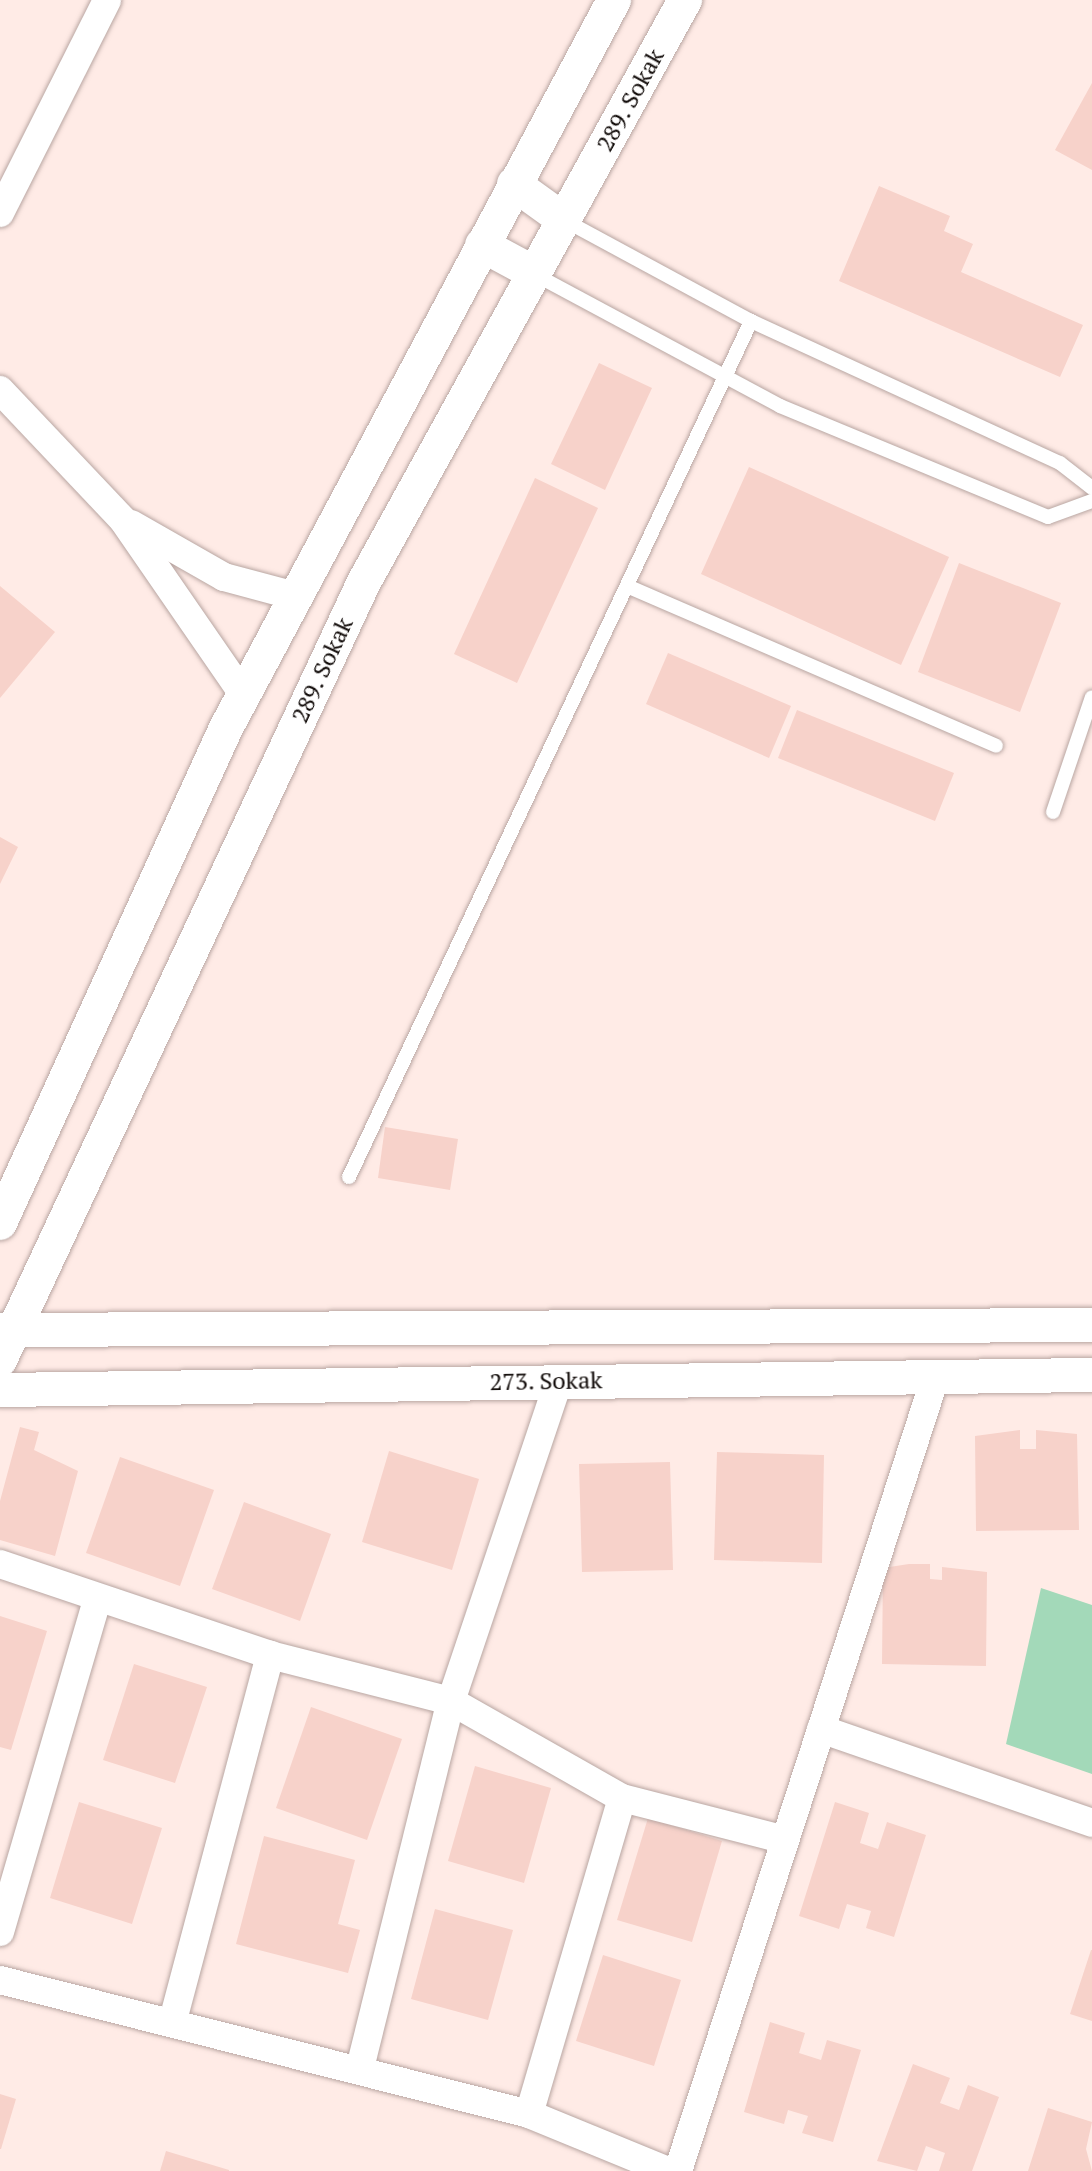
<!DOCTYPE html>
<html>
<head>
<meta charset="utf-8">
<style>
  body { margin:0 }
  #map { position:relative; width:1092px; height:2171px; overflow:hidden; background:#ffebe6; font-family:"PT Serif",serif }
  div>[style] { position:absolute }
  .green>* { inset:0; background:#a3d9b9 }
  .building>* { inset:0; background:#f7d2ca }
  .roads { filter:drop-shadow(0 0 2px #b9a6a2) drop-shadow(0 0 2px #b9a6a2) }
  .service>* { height:14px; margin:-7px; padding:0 7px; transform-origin:7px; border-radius:7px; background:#fff }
  .minor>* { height:28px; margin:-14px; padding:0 14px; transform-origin:14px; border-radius:14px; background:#fff }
  .tertiary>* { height:34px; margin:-17px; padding:0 17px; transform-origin:17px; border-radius:17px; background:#fff }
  span { translate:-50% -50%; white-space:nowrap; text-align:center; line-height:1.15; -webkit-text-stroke:7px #fff; paint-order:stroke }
  .street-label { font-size:24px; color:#110b09 }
</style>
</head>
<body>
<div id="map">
  <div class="green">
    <i style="clip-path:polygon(1041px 1588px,1092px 1605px,1092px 1774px,1006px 1744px)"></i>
  </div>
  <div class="building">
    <i style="clip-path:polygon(1092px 83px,1092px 170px,1055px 150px)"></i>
    <i style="clip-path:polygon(879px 186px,950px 216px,944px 231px,973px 244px,961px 272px,1083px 325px,1060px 377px,839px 281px)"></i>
    <i style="clip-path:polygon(599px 363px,652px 388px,605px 490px,551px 464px)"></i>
    <i style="clip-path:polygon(749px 467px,949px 557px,901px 665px,701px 574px)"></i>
    <i style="clip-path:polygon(535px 478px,598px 508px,517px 683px,454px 654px)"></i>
    <i style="clip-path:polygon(959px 563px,1061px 603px,1020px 712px,918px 672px)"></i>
    <i style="clip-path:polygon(0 586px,55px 632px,0 698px)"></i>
    <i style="clip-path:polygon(668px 653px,791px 706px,769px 758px,646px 704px)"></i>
    <i style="clip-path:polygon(797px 710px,954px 773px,935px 821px,778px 758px)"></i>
    <i style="clip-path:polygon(0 837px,18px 847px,0 884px)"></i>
    <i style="clip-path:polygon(385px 1127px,458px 1139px,450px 1190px,378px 1178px)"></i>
    <i style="clip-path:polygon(20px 1427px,39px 1432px,34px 1450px,78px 1471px,55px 1556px,0 1540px,0 1501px)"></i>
    <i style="clip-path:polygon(1020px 1430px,1020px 1449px,1036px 1449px,1036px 1430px,1077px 1434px,1079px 1530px,976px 1531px,975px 1436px)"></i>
    <i style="clip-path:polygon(389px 1451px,479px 1479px,452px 1570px,362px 1542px)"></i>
    <i style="clip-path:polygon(717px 1452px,824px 1455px,822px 1563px,714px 1560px)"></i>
    <i style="clip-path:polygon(120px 1457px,214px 1490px,180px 1586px,86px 1553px)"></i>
    <i style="clip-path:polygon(670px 1462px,673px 1570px,582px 1572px,579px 1464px)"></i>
    <i style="clip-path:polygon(244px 1502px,331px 1534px,300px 1621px,212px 1589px)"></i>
    <i style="clip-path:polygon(909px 1564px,930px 1564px,930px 1579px,942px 1580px,942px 1567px,987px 1572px,986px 1666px,882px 1664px,883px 1568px)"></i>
    <i style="clip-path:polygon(0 1616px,47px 1631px,11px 1750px,0 1747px)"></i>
    <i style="clip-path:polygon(134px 1664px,207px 1687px,175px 1783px,103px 1760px)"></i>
    <i style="clip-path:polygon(311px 1707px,402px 1739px,367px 1840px,276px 1808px)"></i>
    <i style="clip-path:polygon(475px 1766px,551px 1788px,524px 1883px,448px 1861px)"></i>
    <i style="clip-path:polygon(79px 1802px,162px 1828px,132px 1924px,50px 1898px)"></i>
    <i style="clip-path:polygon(835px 1802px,869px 1813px,860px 1843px,878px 1849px,887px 1822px,926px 1835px,894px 1937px,866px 1928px,871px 1911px,847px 1904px,839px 1929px,799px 1916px)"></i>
    <i style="clip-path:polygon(648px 1818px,722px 1841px,692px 1942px,617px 1920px)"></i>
    <i style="clip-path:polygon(264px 1836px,355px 1860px,338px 1924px,360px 1930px,348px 1973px,236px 1944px)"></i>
    <i style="clip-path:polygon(435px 1909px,513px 1930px,488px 2020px,411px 1999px)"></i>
    <i style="clip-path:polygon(1091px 1950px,1092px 1950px,1092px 2021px,1070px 2014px)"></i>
    <i style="clip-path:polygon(603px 1955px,681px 1980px,654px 2066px,576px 2041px)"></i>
    <i style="clip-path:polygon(770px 2022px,805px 2033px,799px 2053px,821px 2060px,827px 2040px,861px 2050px,833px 2142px,802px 2133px,808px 2116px,788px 2110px,784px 2124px,744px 2112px)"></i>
    <i style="clip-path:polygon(913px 2064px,950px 2078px,940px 2103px,959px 2110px,968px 2085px,999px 2097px,972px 2171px,939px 2171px,945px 2153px,926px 2146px,917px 2171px,877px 2161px)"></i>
    <i style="clip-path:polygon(0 2094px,16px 2099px,1px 2149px,0 2149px)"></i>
    <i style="clip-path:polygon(1048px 2108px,1092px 2122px,1086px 2149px,1092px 2171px,1028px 2171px)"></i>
    <i style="clip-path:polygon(166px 2151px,229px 2170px,229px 2171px,160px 2171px)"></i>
  </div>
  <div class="roads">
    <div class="service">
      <i style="left:564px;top:220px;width:213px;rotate:28.4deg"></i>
      <i style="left:751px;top:321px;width:340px;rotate:24.7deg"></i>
      <i style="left:1060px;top:463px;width:41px;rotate:38deg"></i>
      <i style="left:534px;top:274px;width:279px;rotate:28.2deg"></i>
      <i style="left:780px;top:406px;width:290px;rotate:22.5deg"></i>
      <i style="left:1048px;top:517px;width:47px;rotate:-20deg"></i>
      <i style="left:627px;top:586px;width:402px;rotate:23.4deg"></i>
      <i style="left:1053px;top:812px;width:121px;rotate:-71.3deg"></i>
      <i style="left:349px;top:1177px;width:946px;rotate:-64.84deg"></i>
    </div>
    <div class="minor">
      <i style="left:0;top:213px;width:238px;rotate:-63.3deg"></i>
      <i style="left:0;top:390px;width:179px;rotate:46.6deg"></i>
      <i style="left:123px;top:520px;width:211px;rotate:55.4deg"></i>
      <i style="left:131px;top:524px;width:107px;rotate:29.7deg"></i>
      <i style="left:224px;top:577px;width:73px;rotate:15deg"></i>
      <i style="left:0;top:1564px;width:285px;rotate:18.6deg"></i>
      <i style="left:270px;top:1655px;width:187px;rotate:14.3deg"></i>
      <i style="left:451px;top:1701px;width:197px;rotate:29.6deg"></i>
      <i style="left:622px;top:1798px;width:168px;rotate:14.4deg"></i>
      <i style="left:821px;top:1729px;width:287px;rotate:19.1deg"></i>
      <i style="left:0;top:1932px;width:346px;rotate:-73.7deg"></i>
      <i style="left:0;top:1980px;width:546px;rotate:14.21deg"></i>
      <i style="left:529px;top:2114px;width:150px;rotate:22.3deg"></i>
      <i style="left:173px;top:2020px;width:378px;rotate:-75.1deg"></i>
      <i style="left:360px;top:2068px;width:378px;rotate:-76.1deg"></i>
      <i style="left:451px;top:1701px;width:338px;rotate:-71.4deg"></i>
      <i style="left:529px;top:2114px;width:329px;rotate:-73.6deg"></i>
      <i style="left:678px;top:2171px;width:837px;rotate:-72.04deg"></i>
    </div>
    <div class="tertiary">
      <i style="left:514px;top:184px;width:62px;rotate:35.8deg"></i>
      <i style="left:482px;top:245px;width:59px;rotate:28.3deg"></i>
      <i style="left:0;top:1223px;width:544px;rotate:-65.46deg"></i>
      <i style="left:226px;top:728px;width:825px;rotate:-61.94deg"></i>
      <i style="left:0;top:1330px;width:1092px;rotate:-0.26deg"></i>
      <i style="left:0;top:1360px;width:859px;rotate:-64.93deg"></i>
      <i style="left:364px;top:582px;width:665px;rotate:-61.12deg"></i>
      <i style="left:0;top:1390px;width:1092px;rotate:-0.79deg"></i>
    </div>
  </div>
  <div class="street-label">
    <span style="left:630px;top:100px;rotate:-61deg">289. Sokak</span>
    <span style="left:322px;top:670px;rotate:-65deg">289. Sokak</span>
    <span style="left:546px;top:1381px;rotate:-1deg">273. Sokak</span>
  </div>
</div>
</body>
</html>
